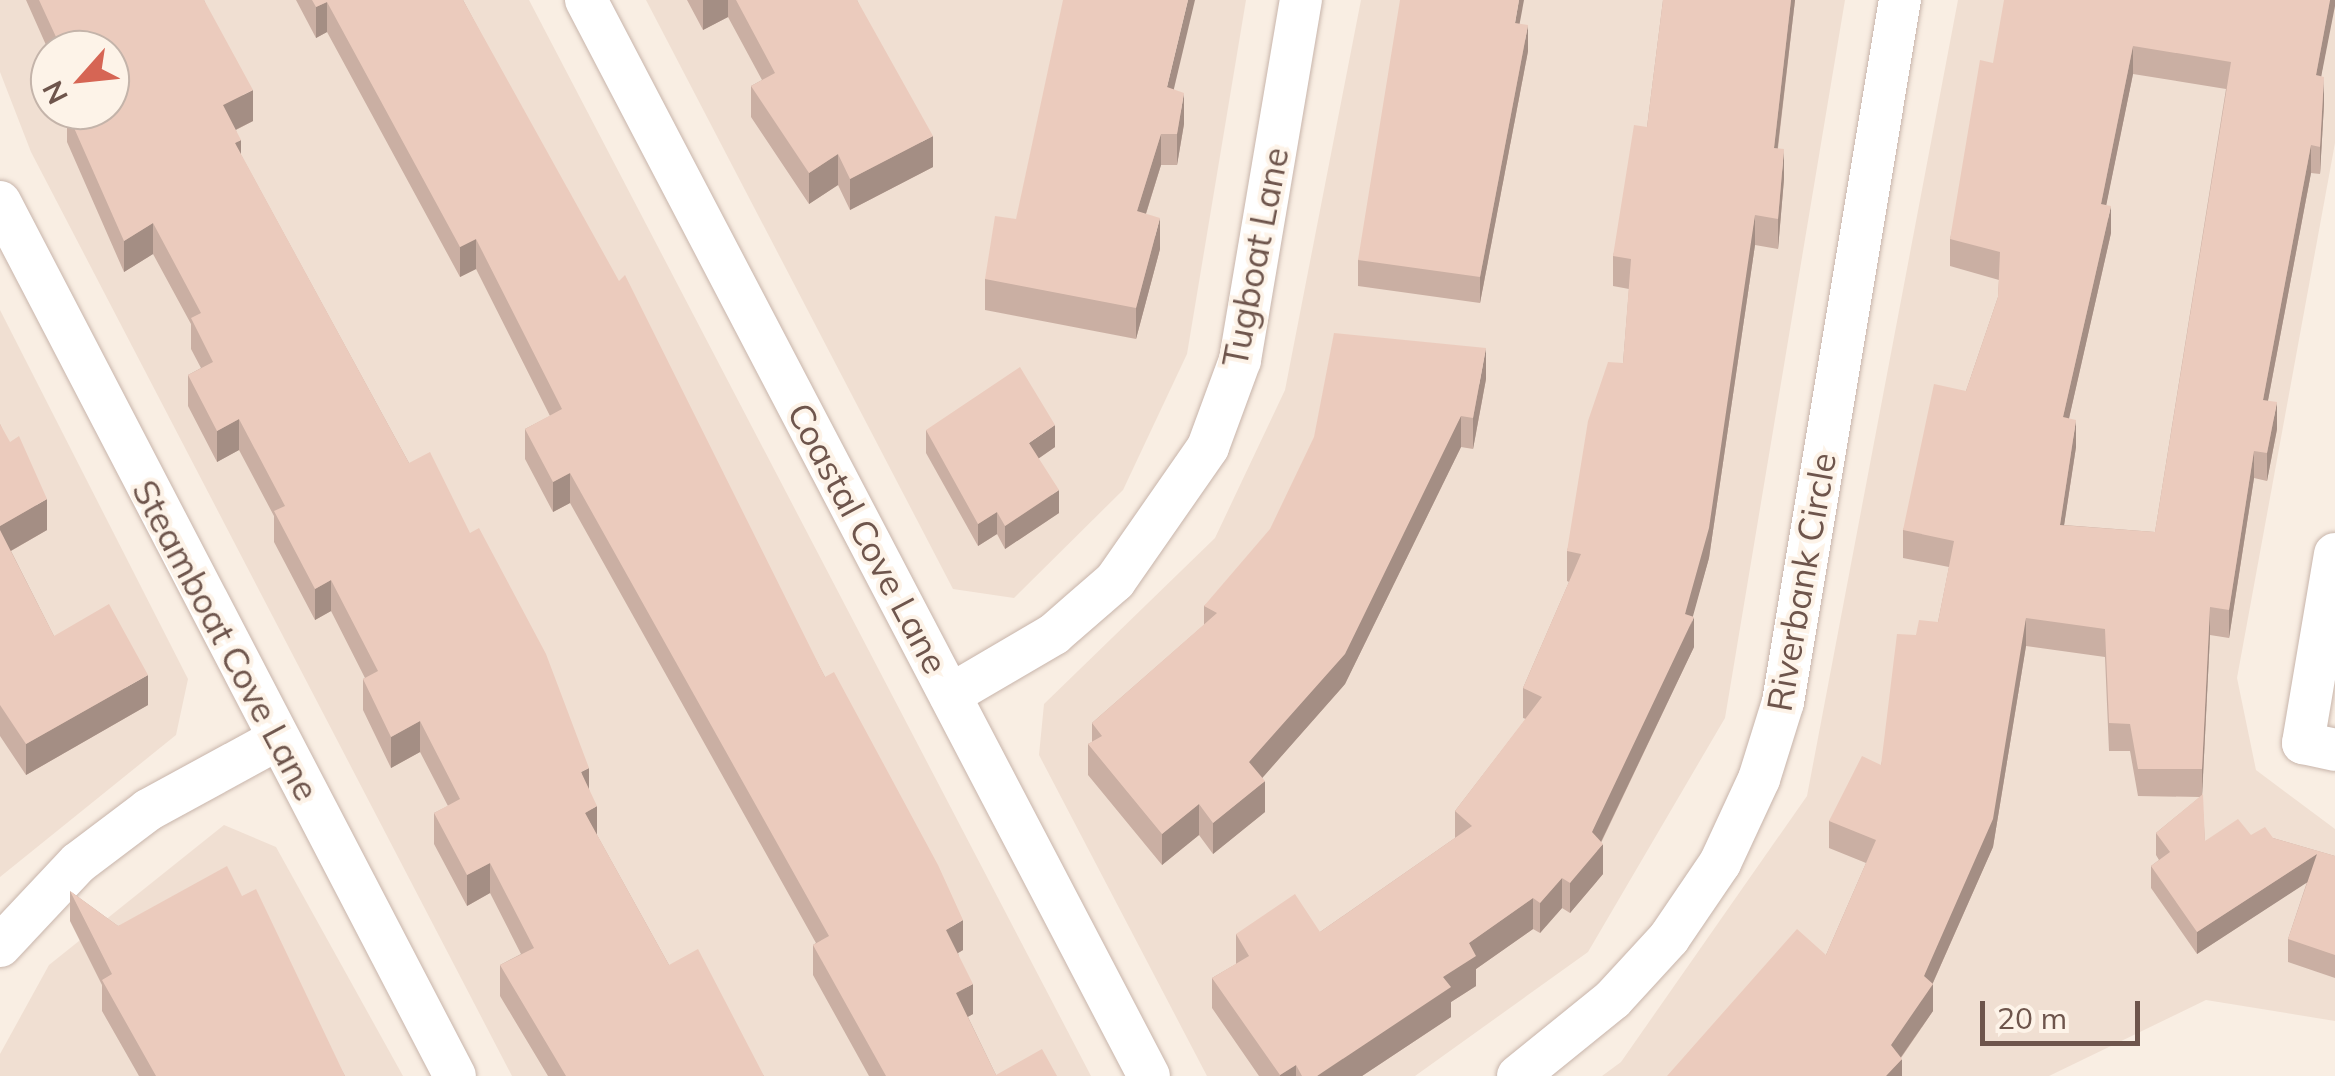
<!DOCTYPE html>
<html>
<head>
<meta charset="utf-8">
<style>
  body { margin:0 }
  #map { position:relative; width:2335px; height:1076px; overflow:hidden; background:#f9eee3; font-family:Mulish,sans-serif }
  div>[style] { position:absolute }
  .residential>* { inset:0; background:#f0dfd2 }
  .roads { filter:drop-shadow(0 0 2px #c8b5ab) drop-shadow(0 0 2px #c8b5ab) }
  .street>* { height:42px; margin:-21px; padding:0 21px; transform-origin:21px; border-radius:21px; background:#fff }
  .wall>* { inset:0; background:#caafa3 }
  .shaded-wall>* { inset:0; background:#a48e84 }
  .building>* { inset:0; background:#ebcbbd }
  span { translate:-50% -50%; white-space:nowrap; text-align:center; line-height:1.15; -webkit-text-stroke:8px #fdf3e8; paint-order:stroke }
  .street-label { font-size:35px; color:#6e554c }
  .north { position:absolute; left:30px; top:30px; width:100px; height:100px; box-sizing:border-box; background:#fdf3e8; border:2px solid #c4b4aa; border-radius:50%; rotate:243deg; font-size:28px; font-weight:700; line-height:40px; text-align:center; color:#6e554c }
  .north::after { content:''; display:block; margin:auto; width:35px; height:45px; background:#d66554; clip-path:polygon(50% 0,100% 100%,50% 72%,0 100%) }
  .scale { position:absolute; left:1980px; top:1001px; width:160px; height:45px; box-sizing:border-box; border:5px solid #6e554c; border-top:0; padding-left:12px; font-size:30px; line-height:35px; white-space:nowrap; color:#6e554c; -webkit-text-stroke:8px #fdf3e8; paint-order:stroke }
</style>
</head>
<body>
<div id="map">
  <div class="residential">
    <i style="clip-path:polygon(evenodd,0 0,529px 0,1091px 1076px,512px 1076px,31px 152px,0 72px,0 0,50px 50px,110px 50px,110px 110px,50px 110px,50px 50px)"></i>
    <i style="clip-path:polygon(646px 0,1246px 0,1187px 354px,1123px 490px,1014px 598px,953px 589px)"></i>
    <i style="clip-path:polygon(1361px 0,1845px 0,1725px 718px,1588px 952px,1415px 1076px,1207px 1076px,1039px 755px,1044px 704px,1215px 538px,1285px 390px)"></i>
    <i style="clip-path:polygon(1958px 0,2335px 0,2335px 143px,2237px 678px,2256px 770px,2335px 829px,2335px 1021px,2206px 1000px,2049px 1076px,1602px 1076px,1621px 1062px,1807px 796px)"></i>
    <i style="clip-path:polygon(0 310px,188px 679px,176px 735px,0 877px)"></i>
    <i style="clip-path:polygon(224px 825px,276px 847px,403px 1076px,0 1076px,0 1054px,49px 965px)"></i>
  </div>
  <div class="roads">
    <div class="street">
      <i style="left:586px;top:0;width:1214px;rotate:62.38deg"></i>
      <i style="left:0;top:202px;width:985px;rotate:62.5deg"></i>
      <i style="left:2335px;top:554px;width:192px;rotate:99.6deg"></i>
      <i style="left:2303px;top:743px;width:33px;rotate:12deg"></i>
      <i style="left:950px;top:695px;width:121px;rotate:-30.4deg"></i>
      <i style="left:1054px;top:634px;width:81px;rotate:-41deg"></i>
      <i style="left:1115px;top:581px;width:163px;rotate:-55.2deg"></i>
      <i style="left:1208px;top:447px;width:93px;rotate:-69.8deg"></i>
      <i style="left:1240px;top:360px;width:365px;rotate:-80.4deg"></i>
      <i style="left:0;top:946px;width:114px;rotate:-46.8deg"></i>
      <i style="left:78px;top:863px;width:88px;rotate:-37.1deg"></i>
      <i style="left:148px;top:810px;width:148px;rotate:-28.6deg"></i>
      <i style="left:1518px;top:1076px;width:122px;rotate:-39deg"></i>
      <i style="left:1613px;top:999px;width:83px;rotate:-47.4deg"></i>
      <i style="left:1669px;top:938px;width:91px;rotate:-55.8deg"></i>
      <i style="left:1720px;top:863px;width:93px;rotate:-65.1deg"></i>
      <i style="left:1759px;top:779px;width:81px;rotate:-72.7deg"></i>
      <i style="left:1783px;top:702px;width:712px;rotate:-80.54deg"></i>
    </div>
  </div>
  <div class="wall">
    <i style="clip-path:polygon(26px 0,204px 0,253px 121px,236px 130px,241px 155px,409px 463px,589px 789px,597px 835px,669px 965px,764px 1076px,548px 1076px,500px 996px,500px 965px,521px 954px,490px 893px,467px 906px,434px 844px,434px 813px,448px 806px,420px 752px,391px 768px,363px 710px,363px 679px,365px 678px,331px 611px,315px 620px,274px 542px,274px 516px,239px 450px,217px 462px,188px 406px,188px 375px,201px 368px,191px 349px,191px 324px,153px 254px,124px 272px,67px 142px,67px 112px,110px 110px,110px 50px,50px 50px,50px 54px)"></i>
    <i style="clip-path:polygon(296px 0,463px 0,825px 677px,963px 950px,958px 953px,973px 1014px,968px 1017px,996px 1075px,1057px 1076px,869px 1076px,813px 975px,813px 945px,816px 943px,570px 503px,553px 512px,525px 459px,525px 429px,550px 416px,476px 269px,460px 277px,327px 32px,316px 38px)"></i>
    <i style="clip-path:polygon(687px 0,857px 0,933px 167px,850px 210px,838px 185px,809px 204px,751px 117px,751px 86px,762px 80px,728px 17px,703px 30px)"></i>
    <i style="clip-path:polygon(1663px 0,1795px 0,1778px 148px,1784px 179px,1778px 249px,1755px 245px,1709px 558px,1692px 617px,1694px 647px,1601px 843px,1603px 874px,1570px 913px,1562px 908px,1540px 933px,1533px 929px,1476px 969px,1476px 986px,1451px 1002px,1451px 1017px,1362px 1076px,1259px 1076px,1212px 1008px,1212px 978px,1236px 964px,1236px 934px,1320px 932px,1455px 838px,1455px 811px,1526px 719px,1523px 718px,1523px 688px,1569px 582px,1567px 581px,1567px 551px,1623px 363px,1629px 289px,1613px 286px,1613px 256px,1647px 127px)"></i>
    <i style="clip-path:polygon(evenodd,2335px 0,2321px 76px,2324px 104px,2320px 174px,2311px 173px,2268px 400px,2277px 429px,2267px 481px,2254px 478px,2229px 638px,2210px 635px,2202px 795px,2205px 841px,2251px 835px,2273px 838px,2335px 856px,2335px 978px,2288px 962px,2288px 939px,2307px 882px,2197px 954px,2151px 888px,2151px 866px,2159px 860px,2156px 855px,2156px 833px,2200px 797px,2138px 796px,2130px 751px,2109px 751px,2105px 657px,2026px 646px,1993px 847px,1933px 983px,1933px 1011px,1901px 1058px,1902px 1076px,1826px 955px,1866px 863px,1829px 848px,1829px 821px,1881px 765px,1916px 635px,1938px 622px,1949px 567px,1903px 558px,1903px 530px,1966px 391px,1998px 297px,1999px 280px,1950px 266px,1950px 239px,1993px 63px,2335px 0,2133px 74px,2226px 89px,2155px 532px,2064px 525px,2076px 447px,2069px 418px,2111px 233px,2106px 205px,2133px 74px)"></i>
    <i style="clip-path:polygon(1520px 24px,1528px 51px,1480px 303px,1358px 286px,1358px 260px)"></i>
    <i style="clip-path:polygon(1174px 89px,1184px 124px,1177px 165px,1161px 165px,1146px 214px,1160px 249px,1136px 339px,985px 310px,985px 279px)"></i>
    <i style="clip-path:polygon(1486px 379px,1473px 449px,1461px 447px,1345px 684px,1262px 778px,1265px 812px,1213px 854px,1199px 835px,1162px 865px,1088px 775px,1088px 744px,1092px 742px,1092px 723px,1204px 625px,1204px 606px)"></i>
    <i style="clip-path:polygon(0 424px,47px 530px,11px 551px,54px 636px,148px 705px,26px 775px,0 736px)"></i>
    <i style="clip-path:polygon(926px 430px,1055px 447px,1038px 459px,1059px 513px,1005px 549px,997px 534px,978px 546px,926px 453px)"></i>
    <i style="clip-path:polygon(70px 891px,118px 926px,242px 896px,345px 1076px,139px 1076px,102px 1011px,102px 985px,70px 921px)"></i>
  </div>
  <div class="shaded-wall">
    <i style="clip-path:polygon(703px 0,728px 0,728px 17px,703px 30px)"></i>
    <i style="clip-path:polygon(1188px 0,1195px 0,1167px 118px,1167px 87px)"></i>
    <i style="clip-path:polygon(1519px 0,1524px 0,1515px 49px,1515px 23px)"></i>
    <i style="clip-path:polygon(1791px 0,1795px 0,1774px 178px,1774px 148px)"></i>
    <i style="clip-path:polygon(2330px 0,2335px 0,2335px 6px,2316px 103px,2316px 75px)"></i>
    <i style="clip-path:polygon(327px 2px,327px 32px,316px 38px,316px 7px)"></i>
    <i style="clip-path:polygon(1528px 25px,1528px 51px,1480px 303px,1480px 277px)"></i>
    <i style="clip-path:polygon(2133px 46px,2133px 74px,2101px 231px,2101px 204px)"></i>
    <i style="clip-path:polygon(2324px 77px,2324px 104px,2320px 174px,2320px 147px)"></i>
    <i style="clip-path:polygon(253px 90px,253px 121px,223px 136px,223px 105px)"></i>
    <i style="clip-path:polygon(1184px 93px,1184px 124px,1177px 165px,1177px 134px)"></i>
    <i style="clip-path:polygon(1161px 134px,1161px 165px,1137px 242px,1137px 211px)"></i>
    <i style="clip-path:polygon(933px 136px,933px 167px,850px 210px,850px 179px)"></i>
    <i style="clip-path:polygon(241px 140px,241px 171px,235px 143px)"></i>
    <i style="clip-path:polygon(2311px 145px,2311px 173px,2263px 427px,2263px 400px)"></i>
    <i style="clip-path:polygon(1784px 149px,1784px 179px,1778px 249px,1778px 219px)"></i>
    <i style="clip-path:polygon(838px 154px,838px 185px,809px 204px,809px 173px)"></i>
    <i style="clip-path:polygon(2111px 206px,2111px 233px,2063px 445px,2063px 417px)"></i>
    <i style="clip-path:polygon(1755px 215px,1755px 245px,1709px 558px,1690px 627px,1694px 617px,1694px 647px,1597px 850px,1603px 844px,1603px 874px,1570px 913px,1570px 883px,1685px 614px)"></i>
    <i style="clip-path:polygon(1160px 218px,1160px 249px,1136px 339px,1136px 308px)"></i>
    <i style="clip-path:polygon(153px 223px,153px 254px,124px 272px,124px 241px)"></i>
    <i style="clip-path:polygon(476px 239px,476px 269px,460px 277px,460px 247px)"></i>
    <i style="clip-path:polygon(1486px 348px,1486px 379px,1473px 449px,1473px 418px)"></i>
    <i style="clip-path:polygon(2277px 402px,2277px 429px,2267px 481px,2267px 453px)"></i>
    <i style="clip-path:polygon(1461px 416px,1461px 447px,1345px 684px,1249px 793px,1249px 762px)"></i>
    <i style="clip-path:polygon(239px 419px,239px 450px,217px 462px,217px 431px)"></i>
    <i style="clip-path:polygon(2076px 420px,2076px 447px,2060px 552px,2060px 525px)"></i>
    <i style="clip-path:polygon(1055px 425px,1055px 447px,1029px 465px,1029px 443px)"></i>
    <i style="clip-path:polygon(2254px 451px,2254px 478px,2229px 638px,2229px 610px)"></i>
    <i style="clip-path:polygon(570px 473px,570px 503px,553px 512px,553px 482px)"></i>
    <i style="clip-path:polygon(1059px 490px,1059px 513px,1005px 549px,1005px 526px)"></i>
    <i style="clip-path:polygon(47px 499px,47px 530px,0 557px,0 526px)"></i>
    <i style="clip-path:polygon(997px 512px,997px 534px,978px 546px,978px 524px)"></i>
    <i style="clip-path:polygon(331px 580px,331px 611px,315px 620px,315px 589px)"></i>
    <i style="clip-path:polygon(2210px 607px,2210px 635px,2202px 797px,2202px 769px)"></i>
    <i style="clip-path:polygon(2026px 618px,2026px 646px,1993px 847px,1931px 987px,1933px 984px,1933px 1011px,1894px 1067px,1902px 1059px,1902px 1076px,1886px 1076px,1891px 1045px,1924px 976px)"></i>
    <i style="clip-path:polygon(148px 675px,148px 705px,26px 775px,26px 744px)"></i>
    <i style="clip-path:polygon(420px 721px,420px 752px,391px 768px,391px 737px)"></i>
    <i style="clip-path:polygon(589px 768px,589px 799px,581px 772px)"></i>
    <i style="clip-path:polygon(1265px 781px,1265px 812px,1213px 854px,1213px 823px)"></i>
    <i style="clip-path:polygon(1199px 804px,1199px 835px,1162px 865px,1162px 834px)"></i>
    <i style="clip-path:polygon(597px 806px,597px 837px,585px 813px)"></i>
    <i style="clip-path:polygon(2317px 854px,2317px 876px,2197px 954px,2197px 932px)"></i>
    <i style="clip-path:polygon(490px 863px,490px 893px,467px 906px,467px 875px)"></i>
    <i style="clip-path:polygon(1562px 878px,1562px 908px,1540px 933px,1540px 903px)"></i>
    <i style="clip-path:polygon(1533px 898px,1533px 929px,1476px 969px,1476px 986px,1451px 1002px,1451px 1017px,1362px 1076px,1317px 1076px,1443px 977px,1469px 943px)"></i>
    <i style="clip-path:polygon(963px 920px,963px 950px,946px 960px,946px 930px)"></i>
    <i style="clip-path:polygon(973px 984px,973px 1014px,956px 1023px,956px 993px)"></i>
    <i style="clip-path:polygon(1296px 1065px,1296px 1076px,1280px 1076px,1280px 1075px)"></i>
  </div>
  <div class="building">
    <i style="clip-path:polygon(39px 0,204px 0,253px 90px,223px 105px,241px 140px,235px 143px,409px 463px,430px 452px,470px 533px,479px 528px,546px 654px,589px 768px,581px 772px,597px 806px,585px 813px,669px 965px,698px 949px,764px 1076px,566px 1076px,500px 965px,534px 948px,490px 863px,467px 875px,434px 813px,460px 799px,420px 721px,391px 737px,363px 679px,378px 671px,331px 580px,315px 589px,274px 511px,285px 506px,239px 419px,217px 431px,188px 375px,213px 362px,191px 318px,201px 313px,153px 223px,124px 241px,67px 112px,70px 110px,110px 110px,110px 50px,62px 50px)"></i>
    <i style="clip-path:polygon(312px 0,463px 0,619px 281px,625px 275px,825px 677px,834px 672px,938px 865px,963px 920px,946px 930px,973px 984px,956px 993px,996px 1075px,1042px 1049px,1057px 1076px,886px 1076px,813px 945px,829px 936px,570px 473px,553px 482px,525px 429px,562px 409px,476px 239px,460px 247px,327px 2px,316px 7px)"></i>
    <i style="clip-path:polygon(736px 0,857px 0,933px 136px,850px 179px,838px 154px,809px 173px,751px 86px,775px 73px)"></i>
    <i style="clip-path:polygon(1063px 0,1188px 0,1167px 87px,1184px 93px,1177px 134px,1161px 134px,1137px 211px,1160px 218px,1136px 308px,985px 279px,995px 216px,1016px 219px)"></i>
    <i style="clip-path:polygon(1400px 0,1519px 0,1515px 23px,1528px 25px,1480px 277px,1358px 260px)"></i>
    <i style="clip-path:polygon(1663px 0,1791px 0,1774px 148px,1784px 149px,1778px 219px,1755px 215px,1709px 528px,1685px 614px,1694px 617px,1592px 832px,1603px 844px,1570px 883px,1562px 878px,1540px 903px,1533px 898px,1469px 943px,1476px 956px,1443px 977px,1451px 987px,1317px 1076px,1302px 1076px,1296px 1065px,1280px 1075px,1212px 978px,1249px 956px,1236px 934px,1295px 894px,1320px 932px,1472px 826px,1455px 811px,1542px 697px,1523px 688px,1581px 554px,1567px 551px,1588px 421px,1608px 362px,1623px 363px,1631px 259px,1613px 256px,1634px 125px,1647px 127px)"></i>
    <i style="clip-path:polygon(evenodd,2004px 0,2330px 0,2316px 75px,2324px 77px,2320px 147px,2311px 145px,2263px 400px,2277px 402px,2267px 453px,2254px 451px,2229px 610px,2210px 607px,2202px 769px,2138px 769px,2130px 724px,2109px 723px,2105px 629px,2026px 618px,1993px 819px,1924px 976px,1933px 984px,1891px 1045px,1902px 1059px,1886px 1076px,1667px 1076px,1797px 929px,1826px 955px,1876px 840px,1829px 821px,1862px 756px,1881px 765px,1897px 634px,1916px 635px,1919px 620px,1938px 622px,1954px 541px,1903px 530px,1934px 384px,1966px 391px,1998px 297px,2000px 252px,1950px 239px,1980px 60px,1993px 63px,2004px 0,2133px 46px,2231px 62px,2155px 532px,2060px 525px,2076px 420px,2063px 417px,2111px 206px,2101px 204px,2133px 46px)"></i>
    <i style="clip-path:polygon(1334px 333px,1486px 348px,1473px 418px,1461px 416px,1345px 654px,1249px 762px,1265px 781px,1213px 823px,1199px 804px,1162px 834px,1088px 744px,1102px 736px,1092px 723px,1217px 613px,1204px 606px,1270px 529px,1314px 437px)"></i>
    <i style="clip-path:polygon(1020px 367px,1055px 425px,1029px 443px,1059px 490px,1005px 526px,997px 512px,978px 524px,926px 430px)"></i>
    <i style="clip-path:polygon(0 424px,10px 442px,19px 436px,47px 499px,0 526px)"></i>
    <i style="clip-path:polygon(0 530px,54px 636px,109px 604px,148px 675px,26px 744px,0 705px)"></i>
    <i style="clip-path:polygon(2203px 794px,2205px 841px,2238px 819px,2251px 835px,2265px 827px,2273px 838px,2335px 856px,2335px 955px,2288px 939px,2317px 854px,2197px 932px,2151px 866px,2170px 852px,2156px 833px)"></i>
    <i style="clip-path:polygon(227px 866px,242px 896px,256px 889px,345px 1076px,156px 1076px,102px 980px,112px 974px,70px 891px,118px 926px)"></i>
  </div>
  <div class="street-label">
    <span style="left:1255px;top:257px;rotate:-79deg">Tugboat Lane</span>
    <span style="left:868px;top:538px;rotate:62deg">Coastal Cove Lane</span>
    <span style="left:1801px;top:582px;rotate:-80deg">Riverbank Circle</span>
    <span style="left:226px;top:640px;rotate:62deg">Steamboat Cove Lane</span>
  </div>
  <div class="north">N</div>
  <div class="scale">20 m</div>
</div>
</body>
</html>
